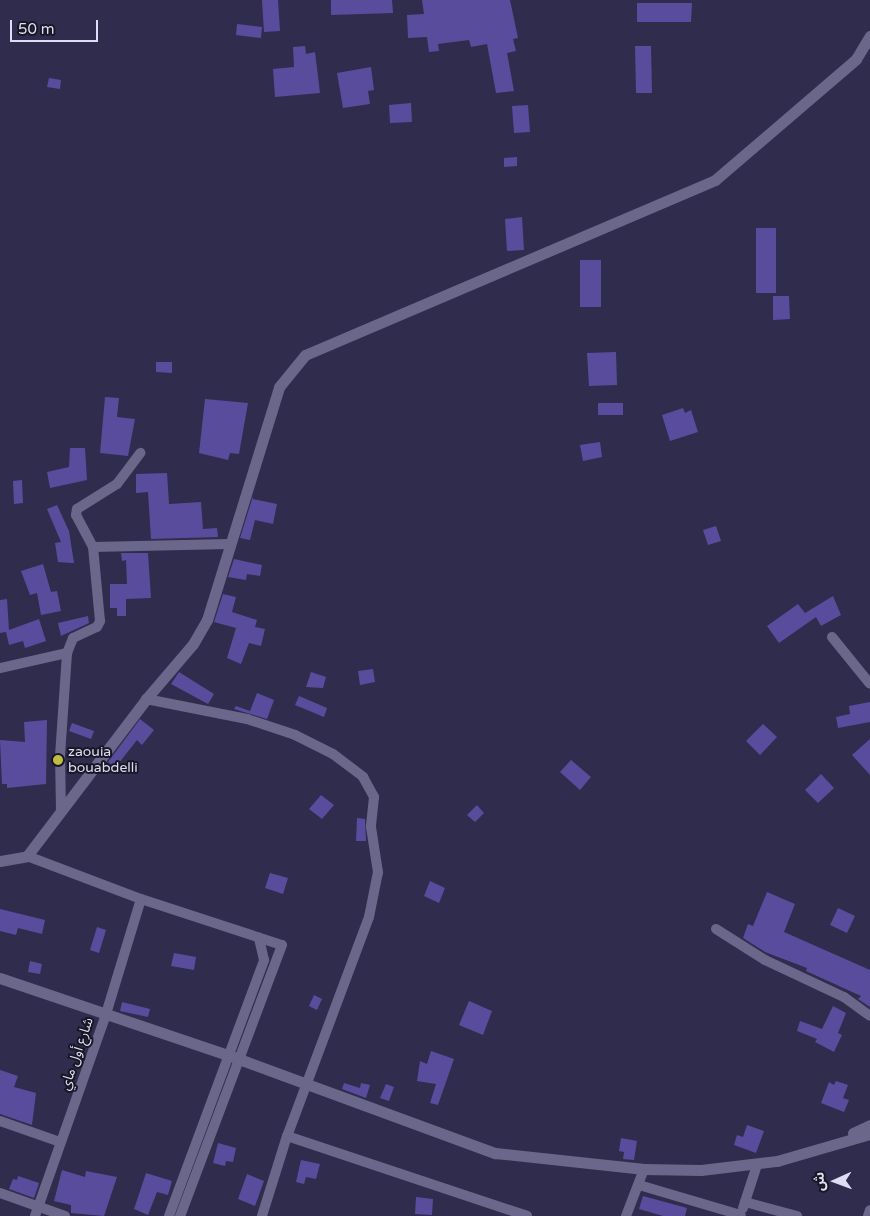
<!DOCTYPE html>
<html>
<head>
<meta charset="utf-8">
<style>
  body { margin:0 }
  #map { position:relative; width:870px; height:1216px; overflow:hidden; background:#302c4d; font-family:"Varela Round","Noto Sans Arabic",sans-serif }
  div>[style] { position:absolute }
  .building>* { inset:0; background:#594c9d }
  .minor>* { height:10px; margin:-5px; padding:0 5px; transform-origin:5px; border-radius:5px; background:#6a678b }
  .tertiary>* { height:11px; margin:-5.5px; padding:0 5.5px; transform-origin:5.5px; border-radius:5.5px; background:#6a678b }
  .dots>* { width:14px; height:14px; translate:-50% -50%; box-sizing:border-box; border:2px solid #181726; border-radius:50% }
  span { translate:-50% -50%; white-space:nowrap; text-align:center; line-height:1.15; -webkit-text-stroke:4px #181726; paint-order:stroke }
  .poi-label { font-size:14px; color:#deddf3 }
  .left { translate:0 -50%; text-align:left }
  .street-label { font-size:14px; color:#deddf3 }
  .north { position:absolute; left:810px; top:1156px; width:50px; height:50px; -webkit-text-stroke:4px #181726; paint-order:stroke; rotate:268deg; font-size:14px; font-weight:700; line-height:20px; text-align:center; color:#deddf3 }
  .north::after { content:''; display:block; margin:auto; width:18px; height:22px; background:#deddf3; clip-path:polygon(50% 0,100% 100%,50% 72%,0 100%) }
  .scale { position:absolute; left:10px; top:20px; width:88px; height:22px; box-sizing:border-box; border:2px solid #deddf3; border-top:0; padding-left:6px; font-size:15px; line-height:18px; white-space:nowrap; color:#deddf3; -webkit-text-stroke:4px #181726; paint-order:stroke }
</style>
</head>
<body>
<div id="map">
  <div class="building">
    <i style="clip-path:polygon(262px 0,278px 0,280px 31px,264px 32px)"></i>
    <i style="clip-path:polygon(331px 0,392px 0,393px 13px,331px 15px)"></i>
    <i style="clip-path:polygon(422px 0,510px 0,518px 38px,513px 39px,516px 51px,507px 53px,514px 91px,496px 93px,487px 44px,471px 47px,469px 40px,438px 44px,439px 51px,429px 52px,427px 37px,408px 38px,407px 15px,424px 14px)"></i>
    <i style="clip-path:polygon(637px 3px,692px 3px,691px 22px,637px 22px)"></i>
    <i style="clip-path:polygon(237px 24px,262px 27px,261px 38px,236px 35px)"></i>
    <i style="clip-path:polygon(305px 46px,306px 54px,315px 52px,320px 93px,275px 97px,273px 69px,294px 67px,293px 47px)"></i>
    <i style="clip-path:polygon(635px 46px,651px 46px,652px 93px,636px 93px)"></i>
    <i style="clip-path:polygon(371px 67px,374px 90px,368px 91px,370px 104px,343px 108px,337px 73px)"></i>
    <i style="clip-path:polygon(49px 78px,61px 80px,60px 89px,47px 87px)"></i>
    <i style="clip-path:polygon(411px 103px,412px 122px,390px 123px,389px 105px)"></i>
    <i style="clip-path:polygon(528px 105px,530px 132px,514px 133px,512px 106px)"></i>
    <i style="clip-path:polygon(517px 157px,517px 166px,504px 167px,504px 158px)"></i>
    <i style="clip-path:polygon(522px 217px,524px 250px,507px 251px,505px 219px)"></i>
    <i style="clip-path:polygon(756px 228px,776px 228px,776px 293px,756px 293px)"></i>
    <i style="clip-path:polygon(580px 260px,601px 260px,601px 307px,580px 307px)"></i>
    <i style="clip-path:polygon(773px 296px,789px 296px,790px 319px,773px 320px)"></i>
    <i style="clip-path:polygon(616px 352px,617px 385px,589px 386px,587px 353px)"></i>
    <i style="clip-path:polygon(156px 362px,172px 362px,172px 373px,156px 372px)"></i>
    <i style="clip-path:polygon(105px 397px,119px 398px,117px 417px,135px 419px,128px 456px,100px 453px)"></i>
    <i style="clip-path:polygon(205px 399px,248px 403px,239px 454px,230px 453px,228px 460px,199px 453px)"></i>
    <i style="clip-path:polygon(598px 403px,623px 403px,623px 415px,598px 415px)"></i>
    <i style="clip-path:polygon(683px 408px,685px 413px,691px 410px,698px 432px,670px 441px,662px 415px)"></i>
    <i style="clip-path:polygon(600px 442px,602px 457px,583px 461px,580px 445px)"></i>
    <i style="clip-path:polygon(70px 448px,85px 448px,87px 480px,50px 488px,47px 472px,69px 467px)"></i>
    <i style="clip-path:polygon(167px 473px,169px 504px,201px 502px,203px 529px,217px 528px,218px 537px,151px 539px,148px 492px,136px 493px,136px 474px)"></i>
    <i style="clip-path:polygon(22px 480px,23px 503px,14px 504px,13px 481px)"></i>
    <i style="clip-path:polygon(253px 496px,253px 499px,277px 504px,273px 524px,255px 520px,250px 540px,240px 538px)"></i>
    <i style="clip-path:polygon(57px 505px,69px 531px,74px 563px,71px 563px,58px 562px,55px 543px,61px 542px,47px 509px)"></i>
    <i style="clip-path:polygon(716px 526px,721px 541px,708px 545px,703px 530px)"></i>
    <i style="clip-path:polygon(121px 553px,148px 553px,151px 598px,126px 599px,126px 616px,117px 616px,117px 608px,110px 608px,110px 584px,127px 584px,126px 560px,122px 561px)"></i>
    <i style="clip-path:polygon(234px 559px,262px 565px,260px 576px,247px 574px,246px 580px,228px 577px)"></i>
    <i style="clip-path:polygon(43px 564px,51px 592px,57px 591px,61px 611px,41px 615px,37px 593px,30px 595px,21px 571px)"></i>
    <i style="clip-path:polygon(223px 594px,236px 597px,232px 612px,257px 620px,255px 627px,265px 629px,261px 646px,249px 643px,241px 664px,227px 658px,236px 628px,214px 622px)"></i>
    <i style="clip-path:polygon(833px 596px,841px 615px,821px 626px,816px 617px,779px 643px,767px 626px,798px 604px,805px 613px)"></i>
    <i style="clip-path:polygon(7px 599px,9px 630px,39px 619px,46px 641px,25px 648px,23px 641px,9px 645px,6px 632px,0 633px,0 600px)"></i>
    <i style="clip-path:polygon(88px 616px,89px 623px,61px 636px,58px 623px)"></i>
    <i style="clip-path:polygon(373px 669px,375px 682px,360px 685px,358px 671px)"></i>
    <i style="clip-path:polygon(179px 672px,214px 694px,208px 704px,171px 684px)"></i>
    <i style="clip-path:polygon(311px 672px,326px 677px,323px 688px,306px 687px)"></i>
    <i style="clip-path:polygon(257px 693px,274px 700px,267px 719px,234px 709px,236px 706px,250px 711px)"></i>
    <i style="clip-path:polygon(299px 696px,327px 708px,324px 717px,295px 705px)"></i>
    <i style="clip-path:polygon(870px 702px,870px 722px,838px 728px,836px 717px,850px 714px,849px 706px)"></i>
    <i style="clip-path:polygon(140px 719px,154px 730px,142px 745px,137px 740px,115px 768px,108px 762px)"></i>
    <i style="clip-path:polygon(47px 720px,46px 784px,7px 788px,7px 784px,2px 784px,0 740px,25px 742px,24px 722px)"></i>
    <i style="clip-path:polygon(72px 723px,94px 731px,91px 739px,69px 731px)"></i>
    <i style="clip-path:polygon(763px 724px,777px 737px,760px 755px,746px 741px)"></i>
    <i style="clip-path:polygon(870px 739px,870px 775px,852px 755px)"></i>
    <i style="clip-path:polygon(571px 760px,591px 777px,580px 790px,560px 772px)"></i>
    <i style="clip-path:polygon(821px 774px,834px 788px,818px 803px,805px 790px)"></i>
    <i style="clip-path:polygon(321px 795px,334px 805px,322px 819px,309px 809px)"></i>
    <i style="clip-path:polygon(477px 805px,484px 813px,475px 822px,467px 815px)"></i>
    <i style="clip-path:polygon(357px 818px,365px 819px,366px 841px,356px 841px)"></i>
    <i style="clip-path:polygon(270px 873px,288px 878px,283px 894px,265px 888px)"></i>
    <i style="clip-path:polygon(430px 881px,445px 888px,439px 903px,424px 896px)"></i>
    <i style="clip-path:polygon(767px 892px,795px 904px,784px 932px,870px 970px,870px 1007px,858px 999px,861px 996px,806px 971px,807px 968px,765px 952px,743px 938px,748px 924px,753px 926px)"></i>
    <i style="clip-path:polygon(838px 908px,855px 916px,847px 933px,830px 925px)"></i>
    <i style="clip-path:polygon(0 909px,45px 920px,42px 934px,18px 928px,16px 935px,0 931px)"></i>
    <i style="clip-path:polygon(97px 927px,106px 930px,99px 953px,90px 950px)"></i>
    <i style="clip-path:polygon(174px 953px,196px 957px,194px 970px,171px 966px)"></i>
    <i style="clip-path:polygon(30px 961px,42px 964px,40px 974px,28px 972px)"></i>
    <i style="clip-path:polygon(314px 995px,322px 999px,317px 1010px,309px 1006px)"></i>
    <i style="clip-path:polygon(469px 1001px,492px 1011px,483px 1035px,459px 1025px)"></i>
    <i style="clip-path:polygon(122px 1002px,150px 1009px,148px 1017px,120px 1011px)"></i>
    <i style="clip-path:polygon(833px 1006px,846px 1013px,838px 1033px,842px 1035px,834px 1052px,815px 1042px,817px 1039px,797px 1031px,800px 1021px,822px 1029px)"></i>
    <i style="clip-path:polygon(431px 1051px,454px 1059px,438px 1105px,430px 1103px,436px 1084px,417px 1081px,420px 1061px,427px 1064px)"></i>
    <i style="clip-path:polygon(0 1070px,18px 1076px,14px 1087px,36px 1093px,32px 1125px,0 1114px)"></i>
    <i style="clip-path:polygon(836px 1081px,848px 1085px,843px 1098px,849px 1100px,844px 1112px,821px 1103px,829px 1082px,834px 1085px)"></i>
    <i style="clip-path:polygon(344px 1083px,360px 1088px,361px 1083px,370px 1085px,366px 1098px,342px 1089px)"></i>
    <i style="clip-path:polygon(386px 1084px,394px 1087px,389px 1101px,380px 1098px)"></i>
    <i style="clip-path:polygon(747px 1125px,764px 1131px,756px 1153px,734px 1145px,737px 1135px,743px 1137px)"></i>
    <i style="clip-path:polygon(621px 1138px,637px 1141px,634px 1160px,623px 1159px,624px 1152px,619px 1151px)"></i>
    <i style="clip-path:polygon(218px 1143px,236px 1148px,233px 1162px,226px 1161px,225px 1166px,213px 1163px)"></i>
    <i style="clip-path:polygon(301px 1160px,320px 1164px,316px 1179px,306px 1177px,304px 1184px,296px 1182px)"></i>
    <i style="clip-path:polygon(62px 1170px,85px 1177px,86px 1171px,117px 1177px,104px 1216px,71px 1213px,71px 1205px,54px 1201px)"></i>
    <i style="clip-path:polygon(146px 1173px,172px 1181px,168px 1195px,157px 1192px,148px 1215px,134px 1209px)"></i>
    <i style="clip-path:polygon(247px 1174px,264px 1181px,255px 1206px,238px 1199px)"></i>
    <i style="clip-path:polygon(18px 1176px,39px 1183px,34px 1198px,9px 1189px,13px 1179px,17px 1180px)"></i>
    <i style="clip-path:polygon(643px 1196px,687px 1208px,685px 1216px,663px 1216px,639px 1209px)"></i>
    <i style="clip-path:polygon(416px 1197px,433px 1199px,432px 1215px,415px 1214px)"></i>
  </div>
  <div class="minor">
    <i style="left:93px;top:547px;width:36px;rotate:-118deg"></i>
    <i style="left:76px;top:515px;width:6px;rotate:-81deg"></i>
    <i style="left:77px;top:509px;width:47px;rotate:-32deg"></i>
    <i style="left:117px;top:484px;width:39px;rotate:-53deg"></i>
    <i style="left:832px;top:637px;width:60px;rotate:51deg"></i>
    <i style="left:0;top:668px;width:69px;rotate:-12.6deg"></i>
    <i style="left:146px;top:699px;width:103px;rotate:11.2deg"></i>
    <i style="left:247px;top:719px;width:51px;rotate:18.4deg"></i>
    <i style="left:295px;top:735px;width:42px;rotate:26.6deg"></i>
    <i style="left:333px;top:754px;width:38px;rotate:37deg"></i>
    <i style="left:363px;top:777px;width:23px;rotate:61deg"></i>
    <i style="left:374px;top:797px;width:30px;rotate:96deg"></i>
    <i style="left:371px;top:827px;width:46px;rotate:81.2deg"></i>
    <i style="left:378px;top:872px;width:46px;rotate:101.3deg"></i>
    <i style="left:369px;top:917px;width:234px;rotate:110.5deg"></i>
    <i style="left:287px;top:1136px;width:84px;rotate:107.4deg"></i>
    <i style="left:61px;top:811px;width:55px;rotate:-91deg"></i>
    <i style="left:60px;top:756px;width:103px;rotate:-86.1deg"></i>
    <i style="left:67px;top:653px;width:16px;rotate:-68deg"></i>
    <i style="left:73px;top:638px;width:26px;rotate:-25deg"></i>
    <i style="left:97px;top:627px;width:7px;rotate:-63deg"></i>
    <i style="left:100px;top:621px;width:74px;rotate:-95.4deg"></i>
    <i style="left:93px;top:547px;width:136px;rotate:-1.3deg"></i>
    <i style="left:27px;top:856px;width:122px;rotate:20.7deg"></i>
    <i style="left:141px;top:899px;width:148px;rotate:18.1deg"></i>
    <i style="left:282px;top:945px;width:290px;rotate:110.6deg"></i>
    <i style="left:716px;top:929px;width:58px;rotate:32.3deg"></i>
    <i style="left:765px;top:960px;width:87px;rotate:25.1deg"></i>
    <i style="left:844px;top:997px;width:32px;rotate:36deg"></i>
    <i style="left:0;top:1121px;width:64px;rotate:19.3deg"></i>
    <i style="left:287px;top:1136px;width:253px;rotate:18.4deg"></i>
    <i style="left:639px;top:1185px;width:106px;rotate:16.4deg"></i>
    <i style="left:0;top:1193px;width:69px;rotate:19.5deg"></i>
    <i style="left:745px;top:1202px;width:54px;rotate:15.1deg"></i>
    <i style="left:743px;top:1208px;width:45px;rotate:-72deg"></i>
    <i style="left:35px;top:1216px;width:214px;rotate:-70.6deg"></i>
    <i style="left:106px;top:1014px;width:120px;rotate:-73.1deg"></i>
    <i style="left:169px;top:1216px;width:273px;rotate:-69.6deg"></i>
    <i style="left:264px;top:960px;width:23px;rotate:-103deg"></i>
    <i style="left:626px;top:1216px;width:50px;rotate:-69deg"></i>
    <i style="left:868px;top:1216px;width:6px;rotate:-72deg"></i>
  </div>
  <div class="tertiary">
    <i style="left:0;top:861px;width:27px;rotate:-10deg"></i>
    <i style="left:27px;top:856px;width:197px;rotate:-52.8deg"></i>
    <i style="left:146px;top:699px;width:72px;rotate:-49.5deg"></i>
    <i style="left:193px;top:644px;width:28px;rotate:-60deg"></i>
    <i style="left:207px;top:620px;width:244px;rotate:-72.8deg"></i>
    <i style="left:279px;top:387px;width:41px;rotate:-50.9deg"></i>
    <i style="left:305px;top:355px;width:446px;rotate:-23.1deg"></i>
    <i style="left:715px;top:180px;width:186px;rotate:-40.6deg"></i>
    <i style="left:856px;top:59px;width:27px;rotate:-59deg"></i>
    <i style="left:0;top:978px;width:252px;rotate:18.7deg"></i>
    <i style="left:239px;top:1059px;width:273px;rotate:20.2deg"></i>
    <i style="left:495px;top:1153px;width:150px;rotate:6.1deg"></i>
    <i style="left:644px;top:1169px;width:57px;rotate:1deg"></i>
    <i style="left:701px;top:1170px;width:77px;rotate:-6.8deg"></i>
    <i style="left:777px;top:1161px;width:97px;rotate:-16.2deg"></i>
    <i style="left:853px;top:1133px;width:19px;rotate:-25deg"></i>
  </div>
  <div class="dots">
    <i style="left:58px;top:760px;background:#c0be40"></i>
  </div>
  <div class="poi-label">
    <span class="left" style="left:68px;top:760px">zaouia<br>bouabdelli</span>
  </div>
  <div class="street-label">
    <span style="left:77px;top:1054px;rotate:-71deg">شارع أول ماي</span>
  </div>
  <div class="north">ش</div>
  <div class="scale">50 m</div>
</div>
</body>
</html>
